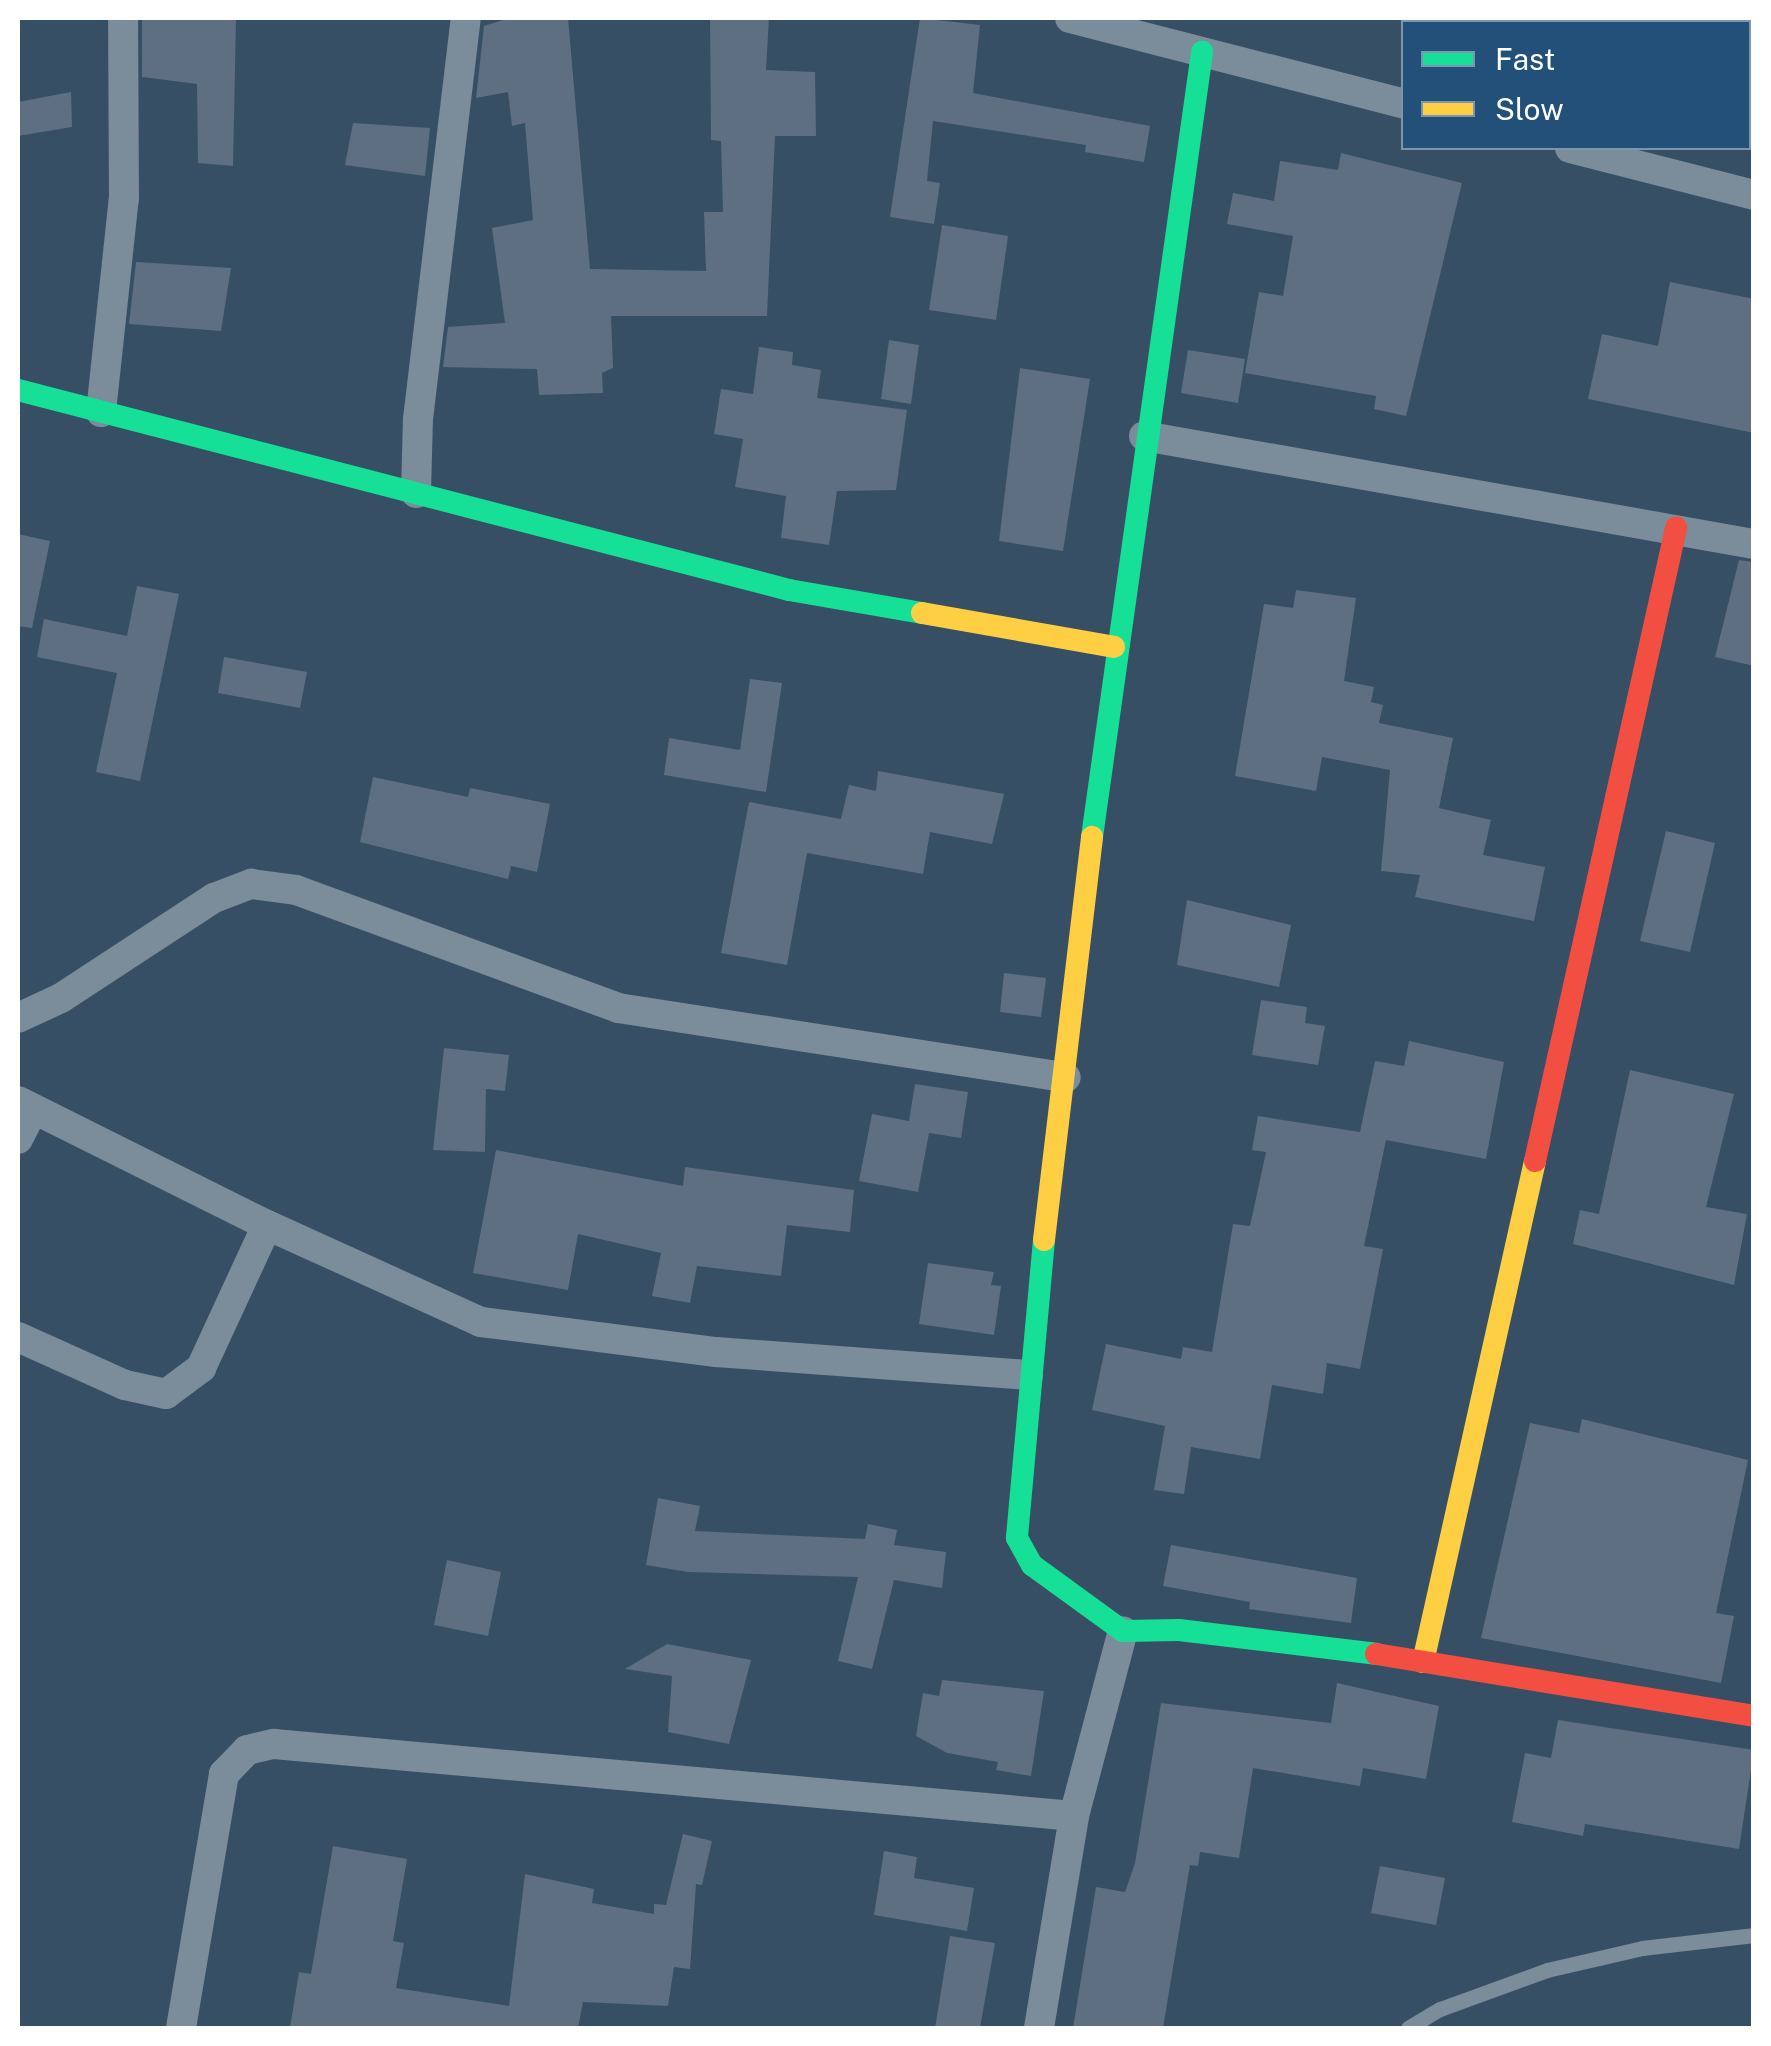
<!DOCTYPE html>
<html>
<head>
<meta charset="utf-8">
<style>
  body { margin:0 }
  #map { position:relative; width:1771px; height:2046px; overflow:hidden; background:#374f64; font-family:"Public Sans",sans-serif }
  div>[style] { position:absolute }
  .building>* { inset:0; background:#5d6f80 }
  .lane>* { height:15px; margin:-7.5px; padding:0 7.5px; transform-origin:7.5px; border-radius:7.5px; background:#7b8c9b }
  .street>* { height:30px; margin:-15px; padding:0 15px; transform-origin:15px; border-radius:15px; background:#7b8c9b }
  .fast>* { height:22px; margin:-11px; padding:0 11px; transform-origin:11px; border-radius:11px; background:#16e098 }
  .slow>* { height:22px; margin:-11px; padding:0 11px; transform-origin:11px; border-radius:11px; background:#ffcf43 }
  .jam>* { height:22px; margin:-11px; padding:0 11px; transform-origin:11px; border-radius:11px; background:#f24e42 }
  span { translate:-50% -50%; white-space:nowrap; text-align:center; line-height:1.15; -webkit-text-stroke:8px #235078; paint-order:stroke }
  .frame { position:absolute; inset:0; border:20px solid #fff; pointer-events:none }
  .legend { position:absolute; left:1401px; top:20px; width:350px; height:130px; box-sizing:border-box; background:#235078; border:2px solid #7b96ae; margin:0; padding:12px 18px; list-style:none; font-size:30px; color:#fff }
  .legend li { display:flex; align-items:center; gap:20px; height:50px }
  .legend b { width:50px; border:2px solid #7b96ae }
</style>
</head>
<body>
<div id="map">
  <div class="building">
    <i style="clip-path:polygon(142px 18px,236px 20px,233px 166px,198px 163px,197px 84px,142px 77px)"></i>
    <i style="clip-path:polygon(509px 18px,568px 18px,590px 269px,706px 271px,704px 212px,723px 212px,721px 141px,711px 140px,710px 18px,769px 18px,766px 70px,815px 72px,816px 136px,775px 136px,767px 316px,611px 316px,613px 368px,602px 373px,603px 393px,539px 395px,537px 369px,443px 367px,448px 327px,505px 323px,492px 228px,533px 220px,525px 123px,512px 126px,508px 92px,476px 98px,484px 26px)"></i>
    <i style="clip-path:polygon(920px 18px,980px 25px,973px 93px,1150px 126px,1144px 162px,1085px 152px,1086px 145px,933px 121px,927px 181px,940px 183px,934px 224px,890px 217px)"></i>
    <i style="clip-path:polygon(71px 92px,72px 127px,18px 136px,18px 102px)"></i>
    <i style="clip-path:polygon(353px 123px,430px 128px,425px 176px,345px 165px)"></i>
    <i style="clip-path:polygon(1341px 153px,1462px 183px,1406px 416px,1374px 409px,1376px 396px,1245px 373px,1259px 292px,1283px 296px,1293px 236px,1227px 224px,1233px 193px,1274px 201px,1280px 161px,1338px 170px)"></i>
    <i style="clip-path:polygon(942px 225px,1008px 236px,996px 320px,929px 310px)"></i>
    <i style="clip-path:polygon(136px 262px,231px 268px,221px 331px,129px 324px)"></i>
    <i style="clip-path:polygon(1670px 282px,1754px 299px,1754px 433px,1588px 399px,1602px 334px,1658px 346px)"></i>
    <i style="clip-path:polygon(889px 340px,919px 345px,911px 404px,881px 399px)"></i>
    <i style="clip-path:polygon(759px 347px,793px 352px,792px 365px,821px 370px,817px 398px,907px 410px,896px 490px,837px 491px,829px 545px,781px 538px,786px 496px,735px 487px,743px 439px,714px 434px,721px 389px,753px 394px)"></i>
    <i style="clip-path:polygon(1188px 350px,1245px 359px,1238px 403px,1181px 393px)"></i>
    <i style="clip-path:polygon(1020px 368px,1090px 379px,1063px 551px,999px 541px)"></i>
    <i style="clip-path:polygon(18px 534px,50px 541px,32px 628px,18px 626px)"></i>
    <i style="clip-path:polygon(1739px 560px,1754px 562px,1754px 666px,1715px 657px)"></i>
    <i style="clip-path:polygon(137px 586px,179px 594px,140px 781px,96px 772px,117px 673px,37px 657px,44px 619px,127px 636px)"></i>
    <i style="clip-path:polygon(1296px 590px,1356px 598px,1344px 681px,1374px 687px,1371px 702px,1383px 705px,1379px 723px,1453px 738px,1439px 808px,1491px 820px,1483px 855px,1545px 867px,1534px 921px,1415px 897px,1420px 875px,1381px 871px,1390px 770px,1322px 757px,1316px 791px,1235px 776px,1264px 604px,1293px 608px)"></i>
    <i style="clip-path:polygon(224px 657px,307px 672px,300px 708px,218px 693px)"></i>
    <i style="clip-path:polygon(750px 679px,782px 683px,766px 792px,664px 775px,669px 738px,740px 750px)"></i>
    <i style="clip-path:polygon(878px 771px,1004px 794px,992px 844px,930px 832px,923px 874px,807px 853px,787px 965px,721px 953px,749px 802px,841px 819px,849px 785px,876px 791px)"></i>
    <i style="clip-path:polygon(373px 777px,468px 797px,470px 788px,550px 804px,537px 872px,511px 866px,508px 879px,360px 842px)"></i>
    <i style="clip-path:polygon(1666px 831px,1715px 843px,1690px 952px,1640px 941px)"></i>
    <i style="clip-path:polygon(1187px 900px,1291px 925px,1279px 987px,1177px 965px)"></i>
    <i style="clip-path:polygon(1004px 973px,1046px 978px,1041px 1017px,1000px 1012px)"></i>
    <i style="clip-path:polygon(1261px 1000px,1307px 1007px,1305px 1023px,1325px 1026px,1318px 1065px,1252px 1055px)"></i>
    <i style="clip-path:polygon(1409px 1041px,1504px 1062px,1486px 1159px,1386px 1140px,1364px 1246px,1383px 1249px,1360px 1369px,1327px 1363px,1323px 1394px,1272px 1385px,1260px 1459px,1191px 1447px,1184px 1494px,1154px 1490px,1165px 1426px,1092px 1410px,1106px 1344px,1181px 1359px,1183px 1347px,1212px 1352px,1233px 1224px,1250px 1226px,1266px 1152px,1252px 1150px,1258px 1116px,1360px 1132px,1375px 1061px,1404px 1066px)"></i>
    <i style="clip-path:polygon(444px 1048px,509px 1055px,505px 1091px,486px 1089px,485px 1152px,433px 1150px)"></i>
    <i style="clip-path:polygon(1630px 1070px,1734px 1094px,1706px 1207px,1747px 1214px,1734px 1285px,1573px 1244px,1580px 1210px,1599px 1214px)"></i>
    <i style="clip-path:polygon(915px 1084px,968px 1092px,961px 1138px,929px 1133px,918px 1192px,859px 1181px,872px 1114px,909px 1121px)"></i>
    <i style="clip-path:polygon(496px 1150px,683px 1186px,685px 1167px,854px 1190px,850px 1232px,787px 1225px,781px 1276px,697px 1266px,690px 1303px,652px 1296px,661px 1253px,578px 1234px,568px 1290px,473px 1273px)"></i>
    <i style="clip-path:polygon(928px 1263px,994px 1272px,991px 1285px,1001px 1286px,994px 1335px,919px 1324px)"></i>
    <i style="clip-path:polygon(1582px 1419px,1748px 1460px,1716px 1613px,1734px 1616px,1721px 1683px,1481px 1638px,1530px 1423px,1579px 1433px)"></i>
    <i style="clip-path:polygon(658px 1498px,700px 1506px,695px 1531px,865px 1539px,868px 1524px,897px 1530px,894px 1545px,946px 1552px,942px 1588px,894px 1580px,872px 1669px,838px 1661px,858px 1577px,688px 1572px,646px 1565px)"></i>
    <i style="clip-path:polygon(1171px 1545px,1357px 1578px,1351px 1623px,1249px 1609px,1250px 1602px,1163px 1586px)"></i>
    <i style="clip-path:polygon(447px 1560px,501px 1572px,488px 1636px,434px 1625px)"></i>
    <i style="clip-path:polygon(667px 1644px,751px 1660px,729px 1744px,668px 1732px,672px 1676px,625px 1669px)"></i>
    <i style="clip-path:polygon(942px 1680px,1044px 1691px,1031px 1776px,996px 1770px,998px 1762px,947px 1753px,916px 1736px,923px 1693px,939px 1696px)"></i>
    <i style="clip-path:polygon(1337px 1683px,1439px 1706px,1426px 1779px,1363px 1768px,1360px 1786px,1253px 1768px,1239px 1858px,1200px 1852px,1198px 1866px,1190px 1865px,1163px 2028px,1073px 2028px,1096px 1887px,1125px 1892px,1135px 1863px,1161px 1703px,1331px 1723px)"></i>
    <i style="clip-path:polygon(1558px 1720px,1754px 1750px,1739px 1849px,1585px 1824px,1583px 1836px,1512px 1822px,1525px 1753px,1551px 1758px)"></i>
    <i style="clip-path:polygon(683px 1834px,712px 1841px,702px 1885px,696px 1884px,690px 1969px,674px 1967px,668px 2006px,583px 2002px,578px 2028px,290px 2028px,299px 1972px,311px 1974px,333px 1846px,407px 1859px,393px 1941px,404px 1943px,396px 1988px,509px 2006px,525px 1874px,594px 1889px,592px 1903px,654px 1914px,654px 1904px,666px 1905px)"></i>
    <i style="clip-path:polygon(884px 1851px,917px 1857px,914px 1878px,974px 1888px,967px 1931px,874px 1915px)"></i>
    <i style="clip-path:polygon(1380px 1866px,1445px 1878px,1436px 1925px,1371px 1913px)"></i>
    <i style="clip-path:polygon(950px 1936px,995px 1943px,980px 2028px,935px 2028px)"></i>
  </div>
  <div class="lane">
    <i style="left:1408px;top:2028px;width:37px;rotate:-31deg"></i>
    <i style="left:1440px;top:2009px;width:114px;rotate:-20deg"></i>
    <i style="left:1547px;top:1970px;width:98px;rotate:-13deg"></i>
    <i style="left:1642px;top:1948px;width:113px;rotate:-6.6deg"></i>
  </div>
  <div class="street">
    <i style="left:1070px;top:18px;width:345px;rotate:14.4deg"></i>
    <i style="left:1449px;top:22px;width:4px;rotate:-76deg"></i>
    <i style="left:1570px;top:148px;width:190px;rotate:14.3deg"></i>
    <i style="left:101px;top:412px;width:215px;rotate:-83.9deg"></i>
    <i style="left:124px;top:198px;width:180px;rotate:-90.3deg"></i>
    <i style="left:1144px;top:436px;width:619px;rotate:10.04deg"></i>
    <i style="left:416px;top:493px;width:74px;rotate:-88.5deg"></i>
    <i style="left:418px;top:419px;width:404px;rotate:-83.2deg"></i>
    <i style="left:18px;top:1018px;width:47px;rotate:-24.9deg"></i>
    <i style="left:61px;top:998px;width:183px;rotate:-33.2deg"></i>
    <i style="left:214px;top:898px;width:40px;rotate:-21deg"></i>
    <i style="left:251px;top:884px;width:45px;rotate:7.6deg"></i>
    <i style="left:296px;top:890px;width:343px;rotate:20.1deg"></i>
    <i style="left:618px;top:1008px;width:453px;rotate:8.8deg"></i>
    <i style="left:18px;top:1101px;width:278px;rotate:26.5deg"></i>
    <i style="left:267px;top:1225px;width:235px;rotate:24.4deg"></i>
    <i style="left:481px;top:1322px;width:237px;rotate:7.3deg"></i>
    <i style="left:716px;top:1352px;width:313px;rotate:4.2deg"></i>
    <i style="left:18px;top:1139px;width:33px;rotate:-63deg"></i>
    <i style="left:18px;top:1337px;width:117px;rotate:24.2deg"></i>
    <i style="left:125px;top:1385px;width:42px;rotate:12.4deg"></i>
    <i style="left:166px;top:1394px;width:44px;rotate:-36.6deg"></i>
    <i style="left:201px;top:1368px;width:157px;rotate:-65.2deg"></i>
    <i style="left:181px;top:2028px;width:258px;rotate:-80.4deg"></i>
    <i style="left:224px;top:1774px;width:33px;rotate:-46deg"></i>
    <i style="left:247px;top:1750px;width:28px;rotate:-13deg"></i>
    <i style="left:274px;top:1744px;width:803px;rotate:5.14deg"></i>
    <i style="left:1039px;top:2028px;width:215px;rotate:-80.6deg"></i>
    <i style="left:1074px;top:1816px;width:191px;rotate:-75.2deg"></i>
  </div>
  <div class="fast">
    <i style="left:18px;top:390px;width:797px;rotate:14.54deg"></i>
    <i style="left:789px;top:590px;width:135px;rotate:9.8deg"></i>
    <i style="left:1092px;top:837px;width:793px;rotate:-82.02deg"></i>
    <i style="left:1044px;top:1240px;width:299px;rotate:95.2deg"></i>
    <i style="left:1017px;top:1538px;width:31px;rotate:61deg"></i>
    <i style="left:1032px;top:1565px;width:112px;rotate:36deg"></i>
    <i style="left:1123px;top:1631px;width:56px;rotate:-1deg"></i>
    <i style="left:1179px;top:1630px;width:198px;rotate:6.9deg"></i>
  </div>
  <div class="slow">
    <i style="left:922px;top:613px;width:195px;rotate:10deg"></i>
    <i style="left:1044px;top:1240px;width:406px;rotate:-83.2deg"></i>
    <i style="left:1423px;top:1662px;width:513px;rotate:-77.4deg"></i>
  </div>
  <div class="jam">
    <i style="left:1535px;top:1161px;width:649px;rotate:-77.44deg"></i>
    <i style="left:1376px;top:1654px;width:383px;rotate:9.3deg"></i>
  </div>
  <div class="frame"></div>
  <ul class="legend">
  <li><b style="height:12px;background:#16e098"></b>Fast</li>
  <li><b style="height:12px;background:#ffcf43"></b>Slow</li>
  </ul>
</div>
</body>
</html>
